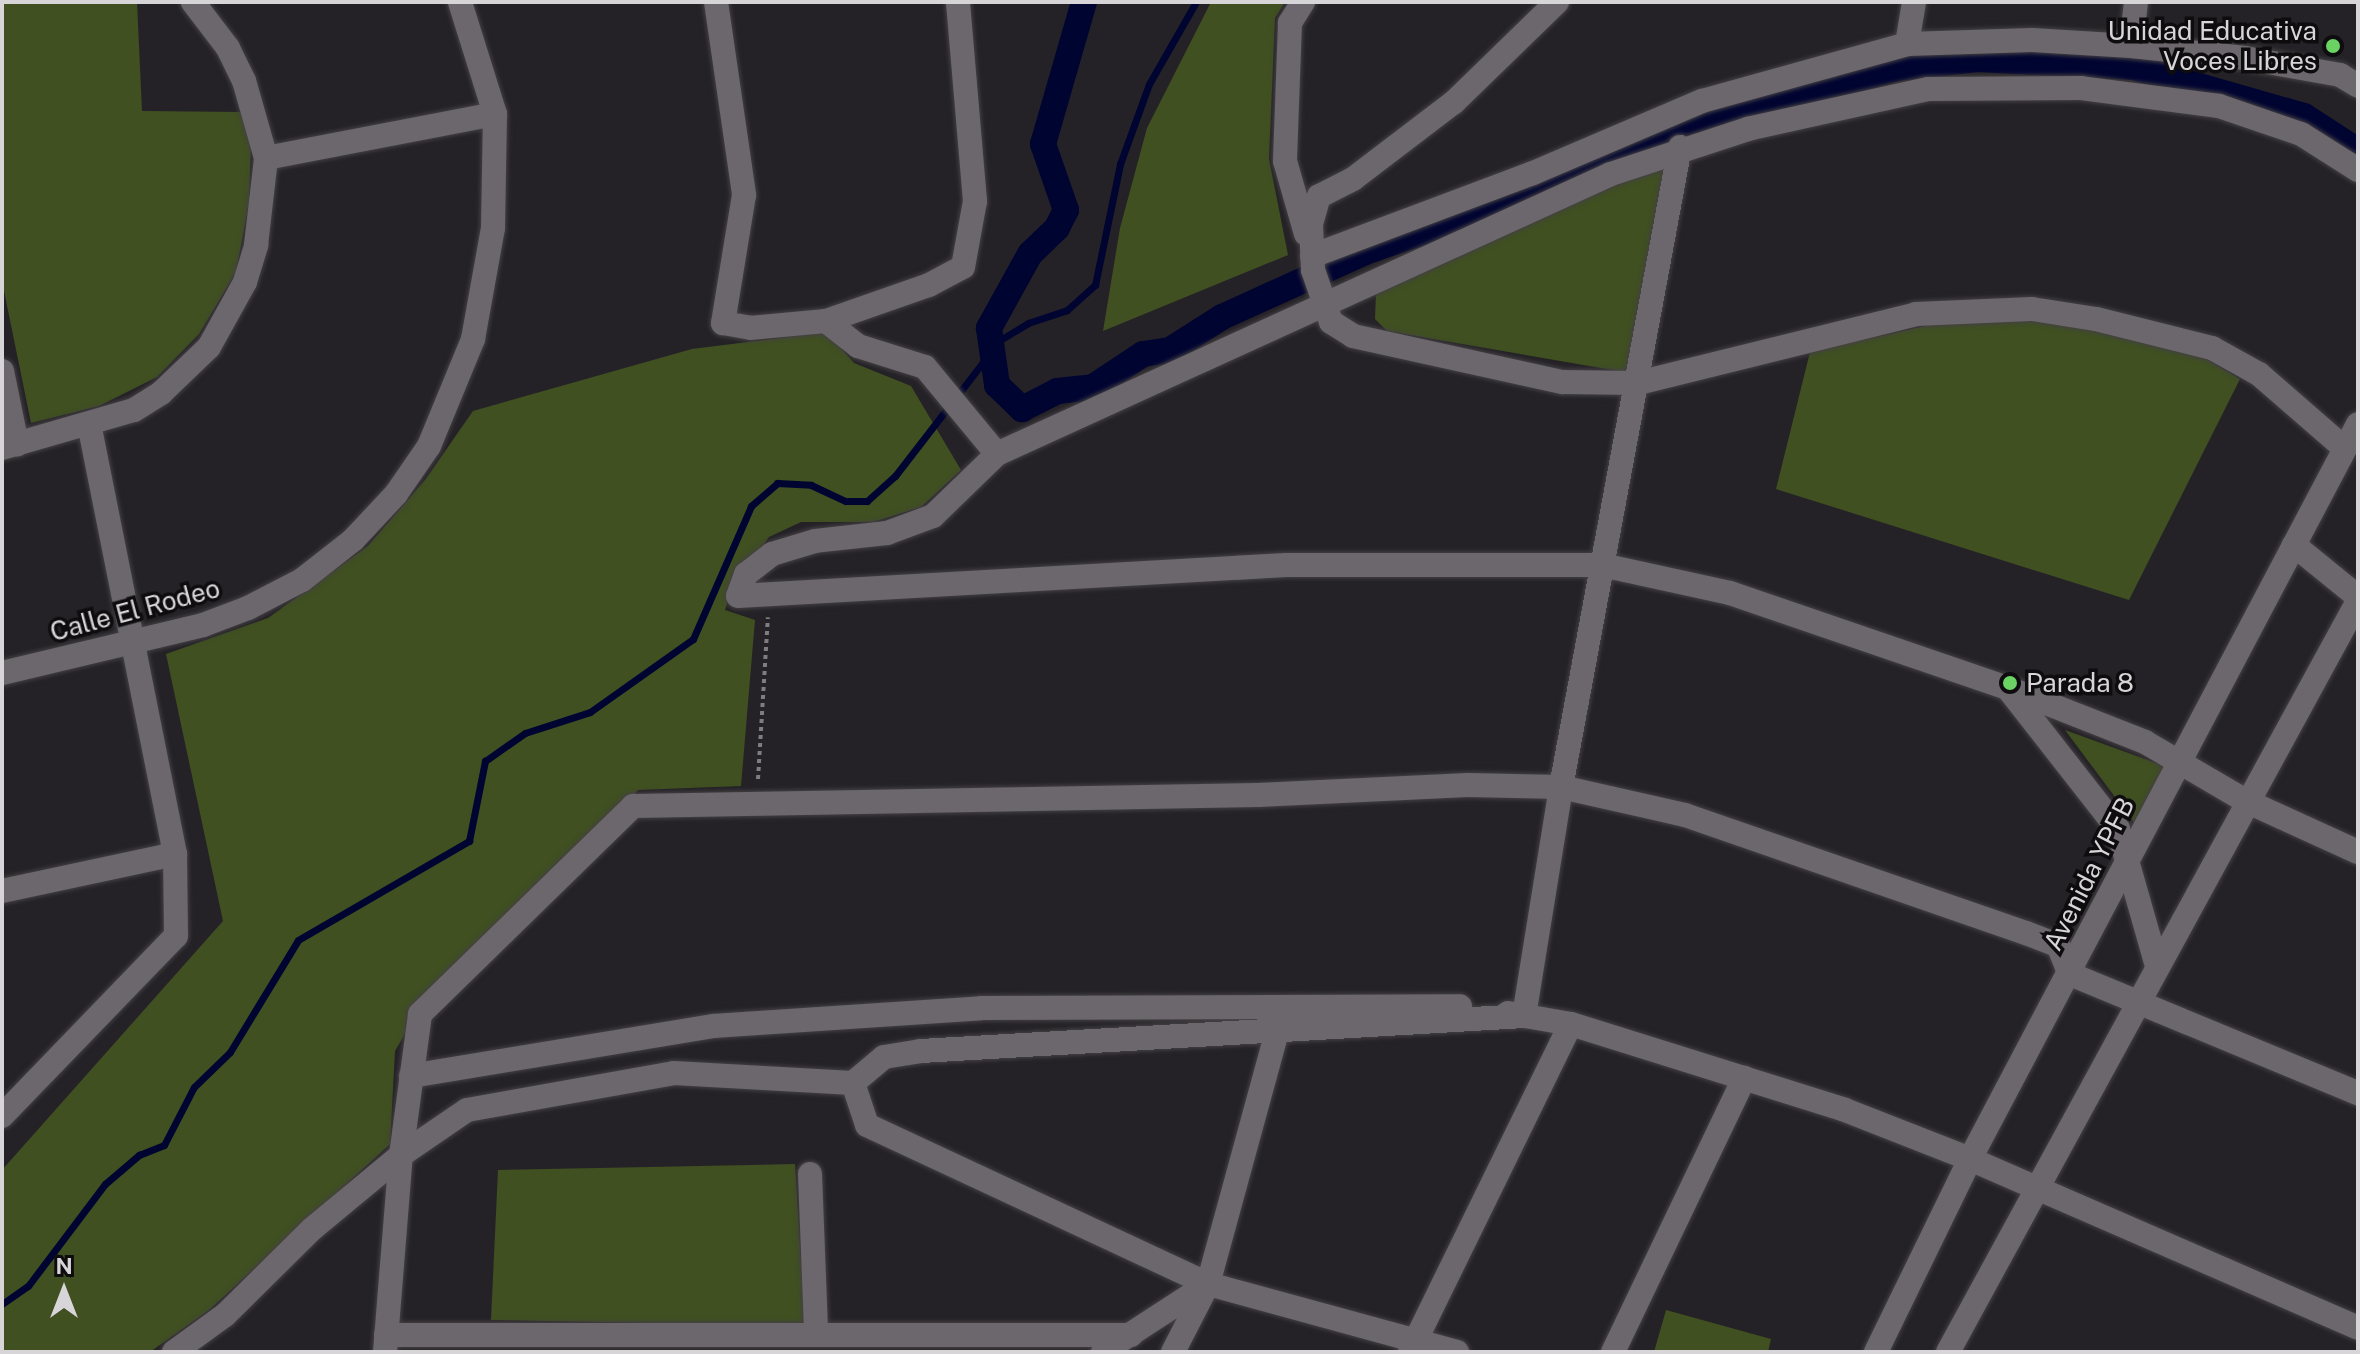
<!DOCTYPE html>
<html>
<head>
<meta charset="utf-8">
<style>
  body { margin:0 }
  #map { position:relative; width:2360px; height:1354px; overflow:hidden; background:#252227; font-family:"Public Sans",sans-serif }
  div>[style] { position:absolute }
  .green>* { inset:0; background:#405021 }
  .stream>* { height:7px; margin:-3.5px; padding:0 3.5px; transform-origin:3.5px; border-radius:3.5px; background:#000431 }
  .canal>* { height:26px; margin:-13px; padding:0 13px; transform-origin:13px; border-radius:13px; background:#000431 }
  .path>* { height:4px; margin-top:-2px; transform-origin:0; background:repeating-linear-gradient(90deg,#807d81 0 4px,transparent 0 8px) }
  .roads { filter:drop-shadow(0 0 2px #434043) drop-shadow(0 0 2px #434043) }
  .minor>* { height:24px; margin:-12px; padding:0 12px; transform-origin:12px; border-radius:12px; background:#6c676d }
  .dots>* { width:22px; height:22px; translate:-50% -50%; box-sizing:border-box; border:4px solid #0e0c0e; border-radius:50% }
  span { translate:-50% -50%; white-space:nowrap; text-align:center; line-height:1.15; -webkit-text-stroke:7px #0e0c0e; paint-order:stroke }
  .poi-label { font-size:26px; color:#d7d5d8 }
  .right { translate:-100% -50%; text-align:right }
  .left { translate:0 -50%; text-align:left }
  .street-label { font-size:26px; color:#d7d5d8 }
  .frame { position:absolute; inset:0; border:4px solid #d7d5d8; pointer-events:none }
  .north { position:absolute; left:24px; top:1250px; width:80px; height:80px; -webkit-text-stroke:6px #0e0c0e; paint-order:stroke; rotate:0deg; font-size:22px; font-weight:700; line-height:32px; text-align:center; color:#d7d5d8 }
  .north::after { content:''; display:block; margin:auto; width:28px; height:36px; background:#d7d5d8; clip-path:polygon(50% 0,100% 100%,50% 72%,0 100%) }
</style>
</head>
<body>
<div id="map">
  <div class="green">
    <i style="clip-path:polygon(2px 2px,137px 2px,142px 111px,241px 112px,251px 143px,249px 202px,236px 272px,199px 334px,157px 377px,99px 406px,31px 423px,2px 281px)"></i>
    <i style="clip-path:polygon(1211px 2px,1285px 2px,1275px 18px,1269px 159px,1288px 255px,1103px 331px,1120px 228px,1147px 128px)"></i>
    <i style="clip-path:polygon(1653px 168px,1666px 172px,1631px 363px,1624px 372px,1387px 331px,1375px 319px,1376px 293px,1391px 282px)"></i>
    <i style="clip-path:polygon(1996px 318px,2096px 325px,2203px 357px,2240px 379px,2129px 600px,1776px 489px,1810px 352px,1929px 325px)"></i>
    <i style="clip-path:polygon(827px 332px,854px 363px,911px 386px,961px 470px,921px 507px,873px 522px,801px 522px,769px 537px,733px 586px,725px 610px,755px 620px,741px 786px,638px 790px,416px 1015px,395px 1051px,390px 1144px,209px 1310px,150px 1352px,2px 1352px,2px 1170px,223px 921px,166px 654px,268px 618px,368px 546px,425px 480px,473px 411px,692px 349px)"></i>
    <i style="clip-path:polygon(2065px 730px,2167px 767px,2138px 828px)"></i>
    <i style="clip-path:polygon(795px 1164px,805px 1326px,491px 1320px,498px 1170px)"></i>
    <i style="clip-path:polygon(1666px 1310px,1771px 1339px,1768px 1352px,1654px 1352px)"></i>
  </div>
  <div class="stream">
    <i style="left:2px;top:1304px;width:32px;rotate:-35deg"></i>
    <i style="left:28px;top:1286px;width:128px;rotate:-53deg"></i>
    <i style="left:105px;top:1184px;width:45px;rotate:-40.5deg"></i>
    <i style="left:139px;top:1155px;width:27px;rotate:-22deg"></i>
    <i style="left:164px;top:1145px;width:65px;rotate:-62.7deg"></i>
    <i style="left:194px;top:1087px;width:50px;rotate:-44.2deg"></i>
    <i style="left:230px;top:1052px;width:131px;rotate:-58.7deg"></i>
    <i style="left:298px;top:940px;width:198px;rotate:-30.1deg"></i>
    <i style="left:469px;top:841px;width:82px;rotate:-78.7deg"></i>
    <i style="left:485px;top:761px;width:49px;rotate:-35deg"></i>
    <i style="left:525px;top:733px;width:68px;rotate:-17.9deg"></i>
    <i style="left:590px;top:712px;width:126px;rotate:-35.3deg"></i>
    <i style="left:693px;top:639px;width:145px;rotate:-66.4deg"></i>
    <i style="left:751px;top:506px;width:35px;rotate:-41deg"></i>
    <i style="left:777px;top:483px;width:34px;rotate:3deg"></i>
    <i style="left:811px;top:485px;width:38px;rotate:25deg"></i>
    <i style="left:846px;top:501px;width:21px"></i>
    <i style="left:867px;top:501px;width:38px;rotate:-42deg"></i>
    <i style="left:895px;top:476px;width:172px;rotate:-52.3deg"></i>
    <i style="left:1000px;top:340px;width:33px;rotate:-31deg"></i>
    <i style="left:1028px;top:323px;width:41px;rotate:-18.4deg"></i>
    <i style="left:1067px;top:310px;width:38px;rotate:-42deg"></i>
    <i style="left:1095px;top:285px;width:124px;rotate:-78.3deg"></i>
    <i style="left:1120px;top:164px;width:85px;rotate:-70.1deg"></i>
    <i style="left:1149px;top:84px;width:95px;rotate:-60.2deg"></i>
  </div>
  <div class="canal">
    <i style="left:1084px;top:2px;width:148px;rotate:106.1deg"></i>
    <i style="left:1043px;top:144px;width:70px;rotate:70.8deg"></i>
    <i style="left:1066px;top:210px;width:20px;rotate:117deg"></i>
    <i style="left:1057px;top:228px;width:37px;rotate:136deg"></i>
    <i style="left:1030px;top:254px;width:85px;rotate:119deg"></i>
    <i style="left:989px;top:328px;width:58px;rotate:82deg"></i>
    <i style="left:997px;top:385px;width:35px;rotate:44deg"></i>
    <i style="left:1022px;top:409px;width:39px;rotate:-27deg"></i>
    <i style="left:1057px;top:391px;width:36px;rotate:-6deg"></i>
    <i style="left:1093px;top:387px;width:60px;rotate:-33.4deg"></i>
    <i style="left:1143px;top:354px;width:27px;rotate:-8deg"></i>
    <i style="left:1170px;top:350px;width:62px;rotate:-32.4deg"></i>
    <i style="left:1222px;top:317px;width:157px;rotate:-24.4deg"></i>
    <i style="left:1365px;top:252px;width:151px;rotate:-18.9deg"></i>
    <i style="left:1508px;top:203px;width:142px;rotate:-25.8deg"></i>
    <i style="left:1636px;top:141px;width:271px;rotate:-15.6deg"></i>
    <i style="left:1897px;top:68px;width:81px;rotate:-6.4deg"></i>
    <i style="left:1977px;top:59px;width:156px;rotate:2.9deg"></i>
    <i style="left:2133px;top:67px;width:178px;rotate:16deg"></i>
    <i style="left:2304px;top:116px;width:64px;rotate:32.9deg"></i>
  </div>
  <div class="path">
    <i style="left:758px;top:779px;width:162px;rotate:-86.5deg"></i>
  </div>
  <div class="roads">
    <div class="minor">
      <i style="left:716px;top:2px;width:195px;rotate:81.7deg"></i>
      <i style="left:744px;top:195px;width:130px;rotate:99.3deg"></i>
      <i style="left:723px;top:323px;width:27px;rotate:10deg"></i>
      <i style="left:750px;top:328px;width:76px;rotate:-5.3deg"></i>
      <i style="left:826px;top:321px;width:41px;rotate:38deg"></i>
      <i style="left:858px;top:346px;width:70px;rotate:17.4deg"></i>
      <i style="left:925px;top:367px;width:113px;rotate:50.4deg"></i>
      <i style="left:1303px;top:2px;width:25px;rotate:122deg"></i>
      <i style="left:1290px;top:23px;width:138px;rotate:92.1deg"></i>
      <i style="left:1285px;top:161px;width:76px;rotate:74deg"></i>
      <i style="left:1557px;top:2px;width:144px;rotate:135.8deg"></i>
      <i style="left:1454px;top:102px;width:127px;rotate:142.7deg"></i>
      <i style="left:1353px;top:179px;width:38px;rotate:153deg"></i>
      <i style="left:1319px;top:196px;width:29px;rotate:106deg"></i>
      <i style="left:1311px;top:224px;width:46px;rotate:87.5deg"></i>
      <i style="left:1313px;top:270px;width:55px;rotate:70.9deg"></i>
      <i style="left:1331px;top:322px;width:26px;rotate:32deg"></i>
      <i style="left:1353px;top:336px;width:215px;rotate:12.4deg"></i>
      <i style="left:1563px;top:382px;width:75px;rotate:0.8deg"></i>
      <i style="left:1638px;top:383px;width:286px;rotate:-13.9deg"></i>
      <i style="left:1916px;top:314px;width:116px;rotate:-2.5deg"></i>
      <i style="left:2032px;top:309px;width:65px;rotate:8.9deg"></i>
      <i style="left:2096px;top:319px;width:120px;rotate:14deg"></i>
      <i style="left:2212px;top:348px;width:54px;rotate:29deg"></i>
      <i style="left:2259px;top:374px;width:113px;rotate:41deg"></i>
      <i style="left:1907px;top:44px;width:43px;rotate:-80.5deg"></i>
      <i style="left:2131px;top:46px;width:44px;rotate:-83.5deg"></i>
      <i style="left:266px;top:158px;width:233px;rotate:-10.9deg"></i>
      <i style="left:2358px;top:170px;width:67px;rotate:-147.7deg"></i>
      <i style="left:2301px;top:134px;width:87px;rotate:-161.1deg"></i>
      <i style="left:2219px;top:106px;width:139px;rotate:-172.6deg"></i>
      <i style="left:2081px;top:88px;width:153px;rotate:179.6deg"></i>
      <i style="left:1928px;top:89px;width:184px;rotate:167.5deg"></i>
      <i style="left:1748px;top:129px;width:144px;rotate:161.8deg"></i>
      <i style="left:1611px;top:174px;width:675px;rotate:155.49deg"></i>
      <i style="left:997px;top:454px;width:89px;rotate:135.9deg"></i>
      <i style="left:933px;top:516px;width:49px;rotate:159.7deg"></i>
      <i style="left:887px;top:533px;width:72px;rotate:173.7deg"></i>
      <i style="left:815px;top:541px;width:45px;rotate:163.2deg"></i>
      <i style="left:772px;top:554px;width:33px;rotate:142deg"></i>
      <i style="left:746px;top:574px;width:23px;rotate:110deg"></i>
      <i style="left:738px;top:596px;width:549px;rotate:-3.24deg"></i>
      <i style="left:1286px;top:565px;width:316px"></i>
      <i style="left:1602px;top:565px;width:131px;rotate:12.3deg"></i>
      <i style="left:1730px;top:593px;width:294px;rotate:18.9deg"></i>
      <i style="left:2008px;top:688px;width:147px;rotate:21.5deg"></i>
      <i style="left:2145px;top:742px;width:117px;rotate:30.3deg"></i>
      <i style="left:2246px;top:801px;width:123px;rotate:24.5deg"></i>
      <i style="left:1312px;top:256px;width:236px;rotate:-20.6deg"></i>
      <i style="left:1533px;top:173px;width:184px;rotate:-23.1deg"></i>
      <i style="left:1702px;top:101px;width:213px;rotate:-15.5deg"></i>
      <i style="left:1907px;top:44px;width:125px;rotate:-1.8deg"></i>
      <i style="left:2032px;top:40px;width:99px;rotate:3.5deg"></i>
      <i style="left:2131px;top:46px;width:115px;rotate:6deg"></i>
      <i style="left:2245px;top:58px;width:97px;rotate:10.1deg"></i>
      <i style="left:2340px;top:75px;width:21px;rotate:31deg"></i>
      <i style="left:826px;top:321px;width:109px;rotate:-19.3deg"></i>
      <i style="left:929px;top:285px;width:38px;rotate:-28deg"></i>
      <i style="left:963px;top:267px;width:67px;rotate:-79.7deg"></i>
      <i style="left:975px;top:201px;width:200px;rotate:-94.9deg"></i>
      <i style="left:2px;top:371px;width:75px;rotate:78.4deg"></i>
      <i style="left:2px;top:448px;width:137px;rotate:-16.1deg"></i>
      <i style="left:134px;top:410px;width:32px;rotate:-32deg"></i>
      <i style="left:161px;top:393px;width:66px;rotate:-43.8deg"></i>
      <i style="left:209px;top:347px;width:74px;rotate:-61deg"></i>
      <i style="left:245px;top:282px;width:39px;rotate:-73deg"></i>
      <i style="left:256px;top:245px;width:88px;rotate:-83.4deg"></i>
      <i style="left:266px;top:158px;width:80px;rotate:-105.9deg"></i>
      <i style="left:244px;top:81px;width:37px;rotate:-116deg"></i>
      <i style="left:228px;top:48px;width:58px;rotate:-127.3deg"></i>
      <i style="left:2294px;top:545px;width:82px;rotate:39.1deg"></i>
      <i style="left:2px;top:673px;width:207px;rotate:-13.4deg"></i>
      <i style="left:203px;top:625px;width:48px;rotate:-20.7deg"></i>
      <i style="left:248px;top:608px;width:61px;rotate:-27.4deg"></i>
      <i style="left:302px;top:580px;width:65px;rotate:-38.1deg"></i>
      <i style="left:353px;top:540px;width:63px;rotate:-46.9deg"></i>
      <i style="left:396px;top:494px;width:58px;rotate:-55.5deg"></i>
      <i style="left:429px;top:446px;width:116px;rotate:-67.6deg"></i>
      <i style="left:473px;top:339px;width:113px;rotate:-79.8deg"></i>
      <i style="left:493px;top:228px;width:114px;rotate:-89deg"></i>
      <i style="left:495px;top:114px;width:117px;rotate:-107.4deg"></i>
      <i style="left:2010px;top:691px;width:175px;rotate:52deg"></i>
      <i style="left:2118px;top:829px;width:142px;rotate:74.1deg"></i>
      <i style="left:2px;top:891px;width:177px;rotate:-12.1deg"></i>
      <i style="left:1508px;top:1013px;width:64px;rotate:9.9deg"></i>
      <i style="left:1571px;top:1024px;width:287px;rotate:17.4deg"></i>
      <i style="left:1845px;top:1110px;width:134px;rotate:21.4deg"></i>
      <i style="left:1970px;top:1159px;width:423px;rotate:23.5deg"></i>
      <i style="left:411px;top:1076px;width:306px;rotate:-9.4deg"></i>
      <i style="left:713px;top:1026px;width:269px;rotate:-3.8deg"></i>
      <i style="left:981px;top:1008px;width:479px;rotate:-0.2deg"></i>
      <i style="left:2px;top:1116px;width:250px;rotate:-46deg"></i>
      <i style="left:176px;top:936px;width:82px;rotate:-90.7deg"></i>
      <i style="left:175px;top:854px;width:438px;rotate:-101.3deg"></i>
      <i style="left:810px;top:1174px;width:159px;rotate:87.8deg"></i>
      <i style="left:386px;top:1335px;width:745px"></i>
      <i style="left:174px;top:1352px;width:63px;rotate:-36deg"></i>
      <i style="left:225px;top:1315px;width:122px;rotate:-44.7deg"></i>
      <i style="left:312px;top:1229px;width:116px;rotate:-39.7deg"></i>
      <i style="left:401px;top:1155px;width:80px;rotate:-34.3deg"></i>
      <i style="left:467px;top:1110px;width:210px;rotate:-10.1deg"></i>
      <i style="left:674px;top:1073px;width:179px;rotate:3.2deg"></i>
      <i style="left:385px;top:1352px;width:198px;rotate:-85.4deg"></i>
      <i style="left:401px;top:1155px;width:142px;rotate:-82.3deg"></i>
      <i style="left:420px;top:1014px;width:298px;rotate:-44.3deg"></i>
      <i style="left:633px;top:806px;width:625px;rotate:-1.01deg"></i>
      <i style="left:1258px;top:795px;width:210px;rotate:-2.7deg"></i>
      <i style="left:1468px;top:785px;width:93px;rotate:1.2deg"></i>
      <i style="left:1561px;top:787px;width:127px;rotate:12.7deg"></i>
      <i style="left:1685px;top:815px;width:361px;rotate:19.1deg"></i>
      <i style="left:2026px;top:933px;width:34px;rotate:21deg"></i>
      <i style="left:2058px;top:945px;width:31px;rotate:68deg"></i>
      <i style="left:2070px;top:974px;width:312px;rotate:22.5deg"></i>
      <i style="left:1103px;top:1352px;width:123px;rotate:-33deg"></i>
      <i style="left:1173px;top:1352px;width:76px;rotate:-62.8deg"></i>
      <i style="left:1208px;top:1284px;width:261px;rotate:-74.7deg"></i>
      <i style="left:1410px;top:1352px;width:365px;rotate:-63.9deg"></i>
      <i style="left:1457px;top:1352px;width:258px;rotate:-164.7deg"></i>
      <i style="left:1208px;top:1284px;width:376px;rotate:-155deg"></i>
      <i style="left:867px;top:1125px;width:44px;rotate:-108.4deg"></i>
      <i style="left:853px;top:1083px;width:40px;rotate:-40deg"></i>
      <i style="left:884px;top:1057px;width:37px;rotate:-9deg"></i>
      <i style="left:921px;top:1051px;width:604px;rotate:-3.32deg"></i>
      <i style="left:1524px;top:1016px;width:232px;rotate:-80.8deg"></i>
      <i style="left:1561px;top:787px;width:651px;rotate:-79.47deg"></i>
      <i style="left:1613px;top:1352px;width:304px;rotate:-64.4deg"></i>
      <i style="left:1876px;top:1352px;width:215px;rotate:-64deg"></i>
      <i style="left:1970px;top:1159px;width:831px;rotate:-62.17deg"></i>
      <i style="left:1948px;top:1352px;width:856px;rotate:-61.37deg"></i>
    </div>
  </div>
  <div class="dots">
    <i style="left:2333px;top:46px;background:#6ad364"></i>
    <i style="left:2010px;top:683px;background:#6ad364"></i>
  </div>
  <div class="poi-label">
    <span class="right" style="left:2317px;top:46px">Unidad Educativa<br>Voces Libres</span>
    <span class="left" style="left:2026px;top:683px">Parada 8</span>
  </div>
  <div class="street-label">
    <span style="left:135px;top:610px;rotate:-15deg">Calle El Rodeo</span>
    <span style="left:2089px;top:874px;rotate:-63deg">Avenida YPFB</span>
  </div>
  <div class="frame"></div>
  <div class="north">N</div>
</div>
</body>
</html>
